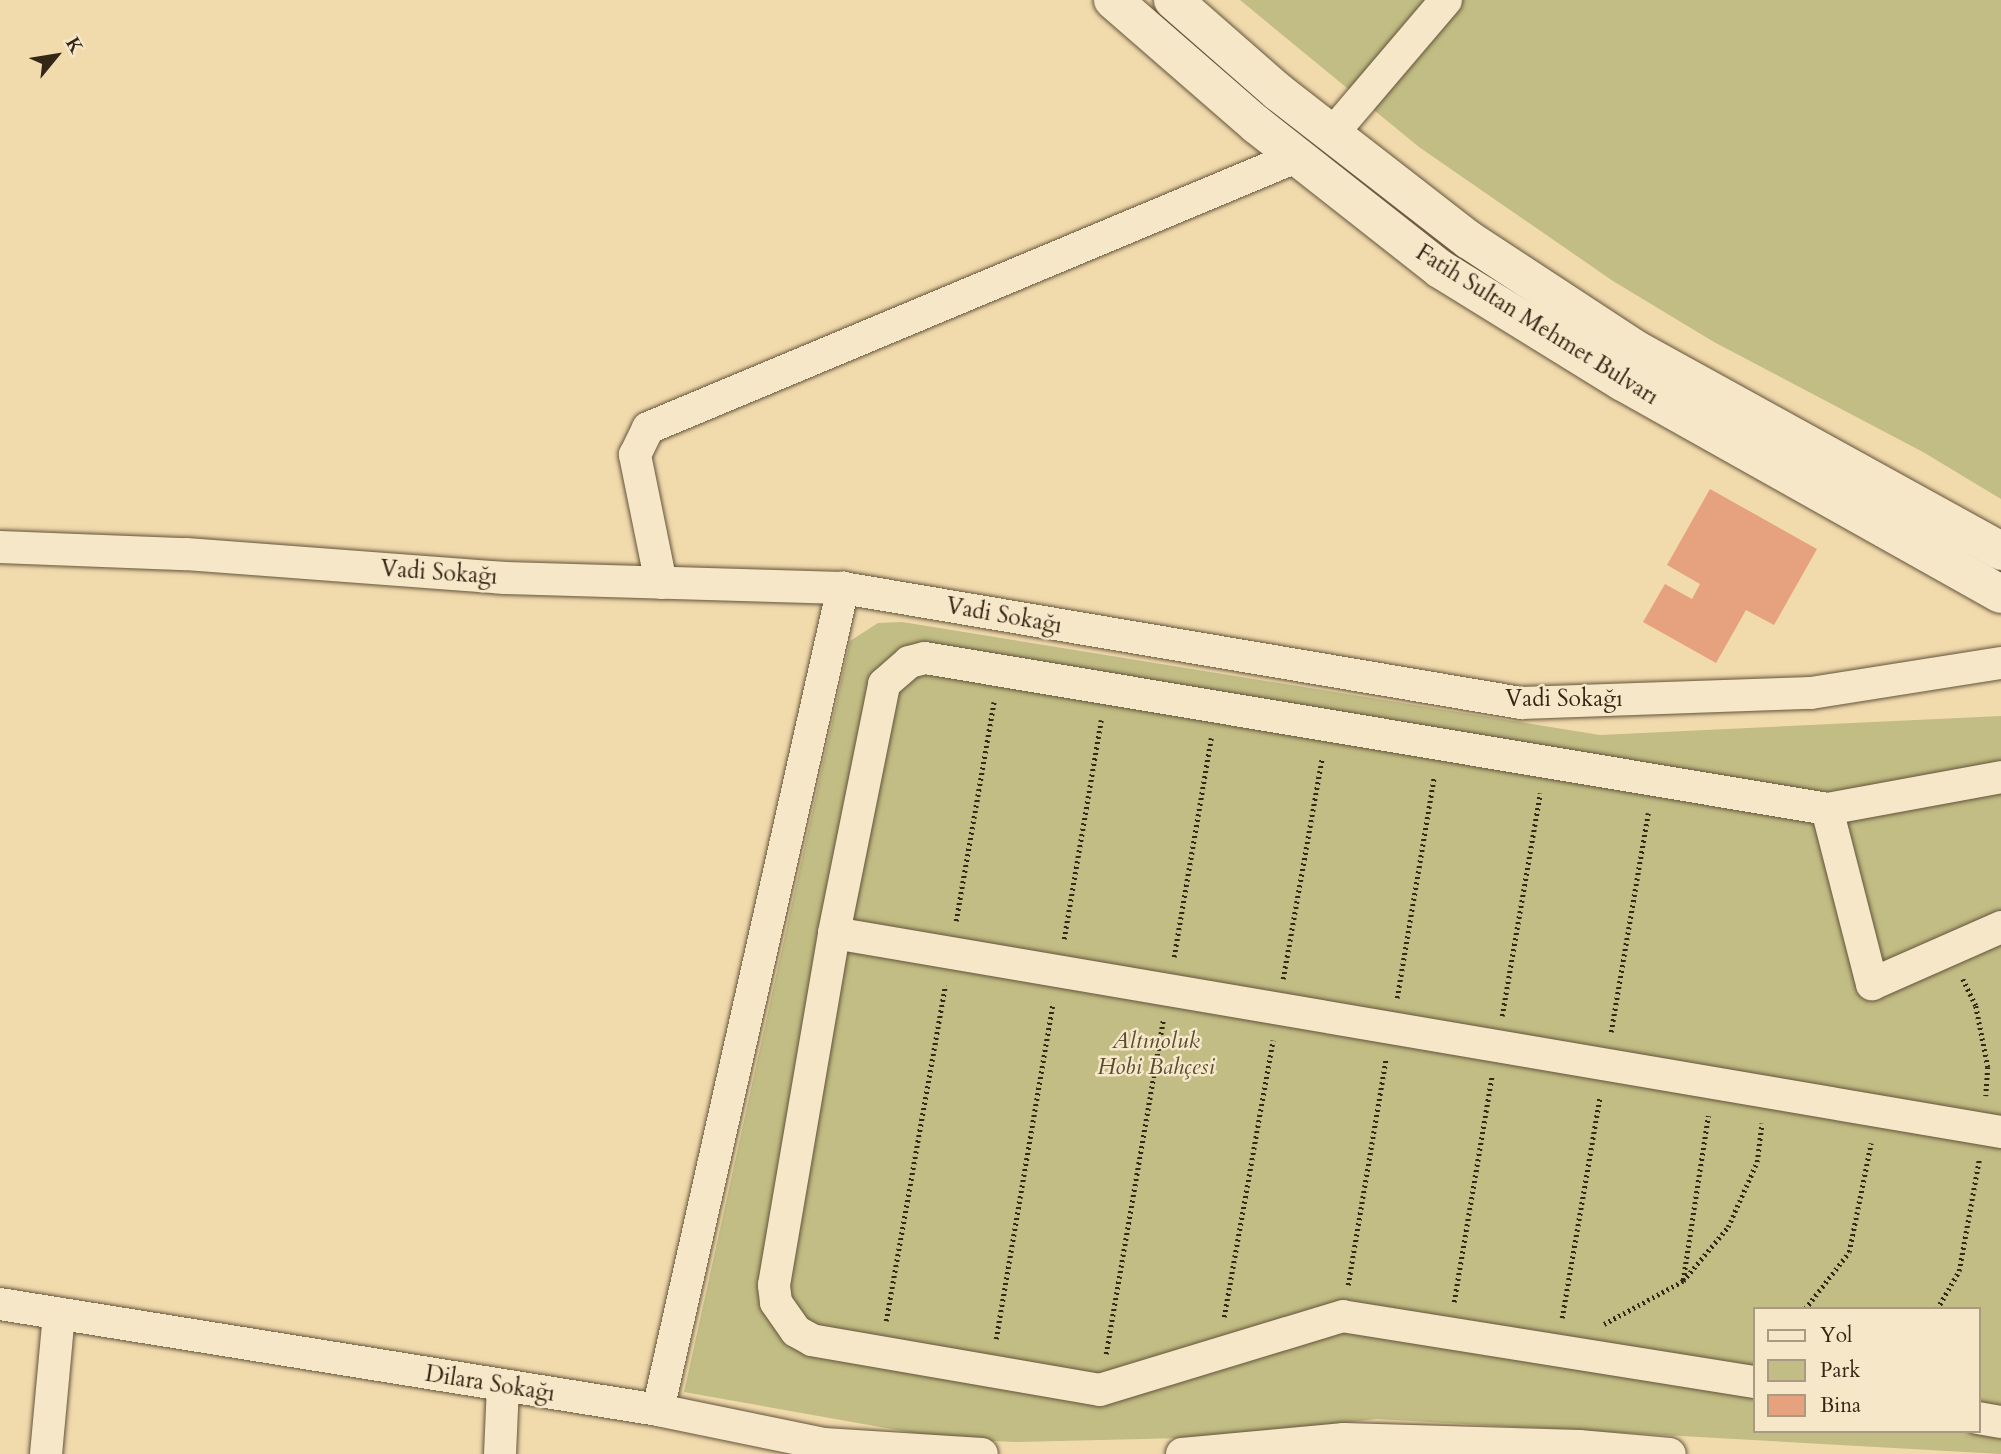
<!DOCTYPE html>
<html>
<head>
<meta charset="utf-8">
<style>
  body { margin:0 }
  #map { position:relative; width:2001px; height:1454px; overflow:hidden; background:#f1daac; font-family:Cardo,serif }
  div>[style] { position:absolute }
  .green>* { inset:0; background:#c1bd84 }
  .building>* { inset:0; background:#e6a27f }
  .path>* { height:4.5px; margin-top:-2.25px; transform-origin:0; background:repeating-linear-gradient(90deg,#352715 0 2px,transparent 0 5.5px) }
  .roads { filter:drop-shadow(0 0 2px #64543b) drop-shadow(0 0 2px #64543b) }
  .minor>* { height:32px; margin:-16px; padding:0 16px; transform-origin:16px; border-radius:16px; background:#f6e7c9 }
  .secondary>* { height:38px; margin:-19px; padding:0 19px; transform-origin:19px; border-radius:19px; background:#f6e7c9 }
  span { translate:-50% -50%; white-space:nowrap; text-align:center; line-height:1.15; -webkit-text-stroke:5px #f6e7c9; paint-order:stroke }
  .street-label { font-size:23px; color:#352715 }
  .park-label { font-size:23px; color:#584c31; font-style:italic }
  .legend { position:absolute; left:1753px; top:1307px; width:228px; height:126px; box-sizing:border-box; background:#f6e7c9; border:2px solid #a99a81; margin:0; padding:9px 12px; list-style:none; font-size:21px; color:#352715 }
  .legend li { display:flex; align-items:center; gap:14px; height:35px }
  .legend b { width:35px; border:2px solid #a99a81 }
  .north { position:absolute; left:21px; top:21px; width:70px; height:70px; -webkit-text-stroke:5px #f6e7c9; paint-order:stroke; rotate:60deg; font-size:19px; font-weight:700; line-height:28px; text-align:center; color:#352715 }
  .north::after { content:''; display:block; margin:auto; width:24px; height:32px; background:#352715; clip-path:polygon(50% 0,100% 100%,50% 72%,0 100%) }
</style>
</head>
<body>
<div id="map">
  <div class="green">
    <i style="clip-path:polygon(1240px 0,2001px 0,2001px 499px,1923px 452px,1714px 342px,1613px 281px,1419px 147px)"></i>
    <i style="clip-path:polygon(evenodd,902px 622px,1600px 735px,2001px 716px,2001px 1454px,1376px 1419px,1226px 1437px,1015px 1442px,948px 1439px,684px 1392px,850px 641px,878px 623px,902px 622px,1754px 1309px,1978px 1309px,1978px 1431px,1754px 1431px,1754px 1309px)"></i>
  </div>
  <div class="building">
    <i style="clip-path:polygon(1710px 489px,1817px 549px,1774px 625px,1746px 610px,1716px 663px,1643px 622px,1665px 584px,1692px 599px,1700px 584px,1667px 565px)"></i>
  </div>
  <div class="path">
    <i style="left:956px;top:921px;width:222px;rotate:-80.2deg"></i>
    <i style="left:1064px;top:939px;width:222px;rotate:-80.4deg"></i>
    <i style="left:1174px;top:957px;width:222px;rotate:-80.4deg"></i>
    <i style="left:1283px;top:979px;width:225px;rotate:-80deg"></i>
    <i style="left:1963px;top:979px;width:30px;rotate:64deg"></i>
    <i style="left:1976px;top:1006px;width:62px;rotate:78.9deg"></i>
    <i style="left:1988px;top:1067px;width:29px;rotate:94deg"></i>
    <i style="left:1397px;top:998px;width:225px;rotate:-80.5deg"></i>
    <i style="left:1502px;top:1016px;width:226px;rotate:-80.3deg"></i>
    <i style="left:1611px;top:1032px;width:222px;rotate:-80.4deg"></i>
    <i style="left:1683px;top:1280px;width:166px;rotate:-81.3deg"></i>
    <i style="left:1348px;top:1285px;width:229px;rotate:-80.5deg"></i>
    <i style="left:1454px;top:1302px;width:229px;rotate:-80.5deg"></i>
    <i style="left:1805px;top:1309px;width:72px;rotate:-52.3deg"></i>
    <i style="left:1849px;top:1252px;width:111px;rotate:-78.6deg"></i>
    <i style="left:1937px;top:1309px;width:44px;rotate:-59.9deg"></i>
    <i style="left:1959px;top:1271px;width:113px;rotate:-79.8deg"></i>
    <i style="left:1224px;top:1317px;width:281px;rotate:-80deg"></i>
    <i style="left:1562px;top:1318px;width:225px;rotate:-80.3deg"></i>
    <i style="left:886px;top:1321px;width:341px;rotate:-80deg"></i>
    <i style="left:1604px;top:1324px;width:90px;rotate:-28.6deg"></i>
    <i style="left:1683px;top:1281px;width:70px;rotate:-50.2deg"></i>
    <i style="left:1728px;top:1227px;width:71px;rotate:-66deg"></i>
    <i style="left:1757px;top:1162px;width:39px;rotate:-83deg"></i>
    <i style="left:996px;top:1339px;width:341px;rotate:-80.4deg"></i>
    <i style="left:1106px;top:1354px;width:338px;rotate:-80.3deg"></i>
  </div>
  <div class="roads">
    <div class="minor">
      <i style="left:1332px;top:134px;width:176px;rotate:-49.6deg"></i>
      <i style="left:0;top:547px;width:186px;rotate:2.2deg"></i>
      <i style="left:186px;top:554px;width:320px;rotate:4.3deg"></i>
      <i style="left:505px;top:578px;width:338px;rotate:1.7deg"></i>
      <i style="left:843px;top:588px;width:688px;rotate:9.63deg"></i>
      <i style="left:1521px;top:703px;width:290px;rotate:-2deg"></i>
      <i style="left:1811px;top:693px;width:192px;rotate:-9deg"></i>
      <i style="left:661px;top:583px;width:131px;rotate:-101.5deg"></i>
      <i style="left:635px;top:455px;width:30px;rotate:-64deg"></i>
      <i style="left:648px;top:428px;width:702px;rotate:-22.7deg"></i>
      <i style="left:1827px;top:809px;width:181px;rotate:75.6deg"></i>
      <i style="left:1872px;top:984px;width:141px;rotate:-23.8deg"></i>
      <i style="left:834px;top:933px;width:1184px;rotate:9.68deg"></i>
      <i style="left:0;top:1304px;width:666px;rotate:9.15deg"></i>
      <i style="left:658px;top:1410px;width:169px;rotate:11.6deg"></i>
      <i style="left:824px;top:1444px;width:158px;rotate:3.6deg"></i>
      <i style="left:1754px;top:1382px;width:416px;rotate:-170.9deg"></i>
      <i style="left:1343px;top:1316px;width:254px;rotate:163.1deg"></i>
      <i style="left:1100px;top:1390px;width:292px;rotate:-170.2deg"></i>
      <i style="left:812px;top:1340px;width:18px;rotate:-151deg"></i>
      <i style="left:796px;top:1331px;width:35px;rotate:-125deg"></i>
      <i style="left:776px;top:1302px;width:17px;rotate:-97deg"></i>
      <i style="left:774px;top:1285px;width:357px;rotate:-80.3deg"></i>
      <i style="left:834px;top:933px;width:254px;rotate:-78.6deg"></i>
      <i style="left:884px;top:684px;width:33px;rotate:-41deg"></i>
      <i style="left:909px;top:662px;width:16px;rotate:-14deg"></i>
      <i style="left:925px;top:658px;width:915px;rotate:9.5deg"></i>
      <i style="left:1827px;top:809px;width:177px;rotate:-10.4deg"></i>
      <i style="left:658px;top:1410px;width:843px;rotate:-77.32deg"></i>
      <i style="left:1978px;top:1418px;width:23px;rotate:10deg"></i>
      <i style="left:46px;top:1454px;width:141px;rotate:-84.7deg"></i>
      <i style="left:500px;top:1454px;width:68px;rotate:-87.5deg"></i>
      <i style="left:1182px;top:1454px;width:163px;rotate:-5.3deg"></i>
      <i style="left:1344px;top:1439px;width:235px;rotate:1.7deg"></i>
      <i style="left:1579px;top:1446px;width:91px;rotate:5deg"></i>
    </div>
    <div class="secondary">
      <i style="left:1113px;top:0;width:191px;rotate:41deg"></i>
      <i style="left:1257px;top:125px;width:233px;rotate:38.2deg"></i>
      <i style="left:1440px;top:269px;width:215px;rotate:31.7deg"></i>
      <i style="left:1623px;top:382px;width:433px;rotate:29.3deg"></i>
      <i style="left:1173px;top:0;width:140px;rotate:41.2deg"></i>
      <i style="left:1278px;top:92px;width:242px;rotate:37.8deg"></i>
      <i style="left:1469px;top:240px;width:199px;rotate:33.3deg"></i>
      <i style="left:1635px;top:349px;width:418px;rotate:28.9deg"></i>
    </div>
  </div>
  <div class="street-label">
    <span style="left:1537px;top:325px;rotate:32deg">Fatih Sultan Mehmet Bulvarı</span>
    <span style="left:439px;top:573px;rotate:4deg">Vadi Sokağı</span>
    <span style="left:1004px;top:616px;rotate:10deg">Vadi Sokağı</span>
    <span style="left:1564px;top:699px">Vadi Sokağı</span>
    <span style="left:490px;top:1384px;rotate:9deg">Dilara Sokağı</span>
  </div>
  <div class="park-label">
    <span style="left:1156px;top:1054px">Altınoluk<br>Hobi Bahçesi</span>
  </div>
  <ul class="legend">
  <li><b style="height:9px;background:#f6e7c9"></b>Yol</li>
  <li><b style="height:19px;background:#c1bd84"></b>Park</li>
  <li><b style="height:19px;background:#e6a27f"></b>Bina</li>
  </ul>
  <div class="north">K</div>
</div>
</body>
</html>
